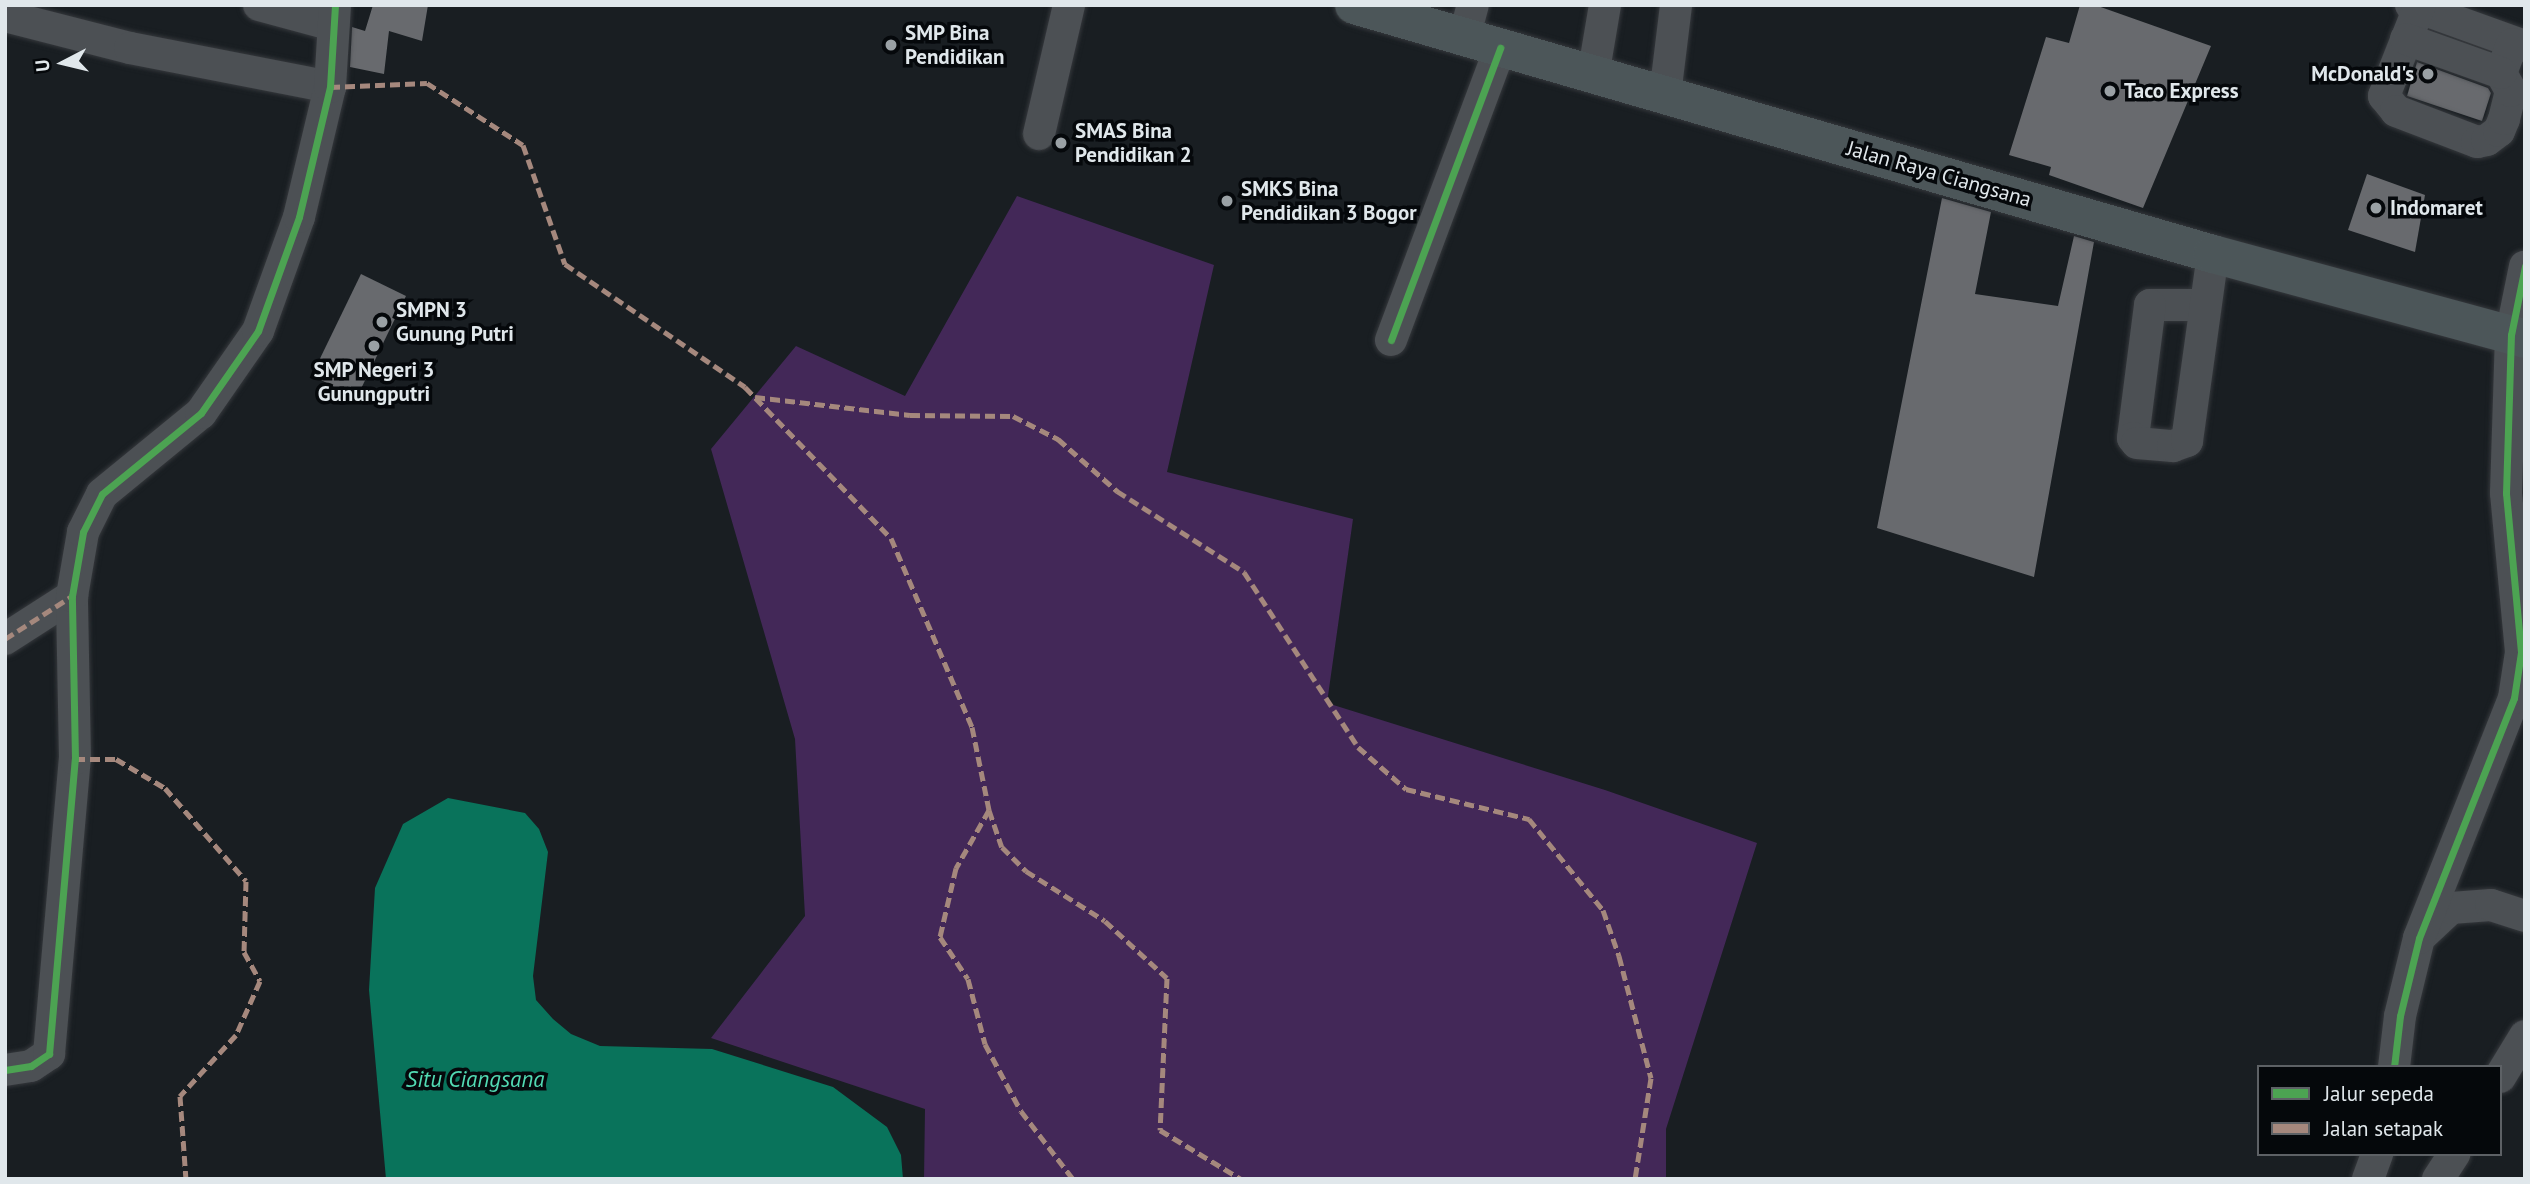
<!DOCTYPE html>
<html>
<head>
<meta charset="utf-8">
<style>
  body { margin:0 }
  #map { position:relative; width:2530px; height:1184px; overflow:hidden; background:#191e22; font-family:"PT Sans",sans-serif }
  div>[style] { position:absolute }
  .green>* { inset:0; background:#432858 }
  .water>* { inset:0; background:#09735b }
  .building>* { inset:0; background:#686a6e }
  .roads { filter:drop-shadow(0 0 2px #35383c) drop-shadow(0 0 2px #35383c) }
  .minor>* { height:32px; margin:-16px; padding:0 16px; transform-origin:16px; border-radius:16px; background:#4c5054 }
  .major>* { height:38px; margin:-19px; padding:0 19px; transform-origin:19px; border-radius:19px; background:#4c5659 }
  .quiet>* { height:5px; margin-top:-2.5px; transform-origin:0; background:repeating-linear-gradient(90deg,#a5887d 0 10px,transparent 0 15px) }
  .cycleway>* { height:7px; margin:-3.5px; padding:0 3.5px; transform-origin:3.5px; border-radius:3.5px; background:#4ca352 }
  .dots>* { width:19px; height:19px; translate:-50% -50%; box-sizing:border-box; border:4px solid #05080b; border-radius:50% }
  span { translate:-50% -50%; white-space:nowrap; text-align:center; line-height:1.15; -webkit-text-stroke:7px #05080b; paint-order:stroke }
  .poi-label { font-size:21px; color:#e0e7eb; font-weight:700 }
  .left { translate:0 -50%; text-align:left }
  .right { translate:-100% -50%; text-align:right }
  .street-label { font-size:21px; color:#e0e7eb }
  .water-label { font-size:23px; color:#52dab3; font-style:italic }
  .frame { position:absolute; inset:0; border:7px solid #e0e7eb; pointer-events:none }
  .legend { position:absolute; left:2257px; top:1065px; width:245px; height:91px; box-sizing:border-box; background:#05080b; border:2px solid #5d6165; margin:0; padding:9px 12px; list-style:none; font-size:21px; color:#e0e7eb }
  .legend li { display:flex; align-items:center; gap:14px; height:35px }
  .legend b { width:35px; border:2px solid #5d6165 }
  .north { position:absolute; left:28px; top:28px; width:70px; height:70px; -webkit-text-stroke:5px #05080b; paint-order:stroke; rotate:263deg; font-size:19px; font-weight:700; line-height:28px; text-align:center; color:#e0e7eb }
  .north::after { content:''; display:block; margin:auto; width:24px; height:32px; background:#e0e7eb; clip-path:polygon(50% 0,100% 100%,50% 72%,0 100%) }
</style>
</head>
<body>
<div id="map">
  <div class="green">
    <i style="clip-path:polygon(1017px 196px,1214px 265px,1167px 472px,1353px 519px,1327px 703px,1605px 790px,1757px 843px,1666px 1129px,1666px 1179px,924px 1179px,925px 1109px,711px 1038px,805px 916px,795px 739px,711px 449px,796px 346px,905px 396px)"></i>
  </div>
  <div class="water">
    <i style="clip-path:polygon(448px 798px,525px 813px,539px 829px,548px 852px,533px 976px,536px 1000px,553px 1019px,571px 1034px,600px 1046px,712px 1049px,833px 1087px,887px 1127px,901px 1155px,903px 1179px,386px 1179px,369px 990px,375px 888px,403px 824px)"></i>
  </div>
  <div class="building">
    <i style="clip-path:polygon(373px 5px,428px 5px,422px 41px,389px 31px,384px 74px,350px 67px,352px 27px,365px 31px)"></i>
    <i style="clip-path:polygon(2080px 5px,2095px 5px,2211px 46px,2143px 208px,2049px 175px,2051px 167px,2009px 155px,2046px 37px,2069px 43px)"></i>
    <i style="clip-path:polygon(2417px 62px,2488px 88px,2491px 93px,2482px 121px,2407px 96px)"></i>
    <i style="clip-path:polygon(2367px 174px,2425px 195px,2415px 252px,2348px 230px)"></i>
    <i style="clip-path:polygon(1942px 198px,1991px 212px,1975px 294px,2058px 306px,2074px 236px,2094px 242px,2034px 577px,1877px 528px)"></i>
    <i style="clip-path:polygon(361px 274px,406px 296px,356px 399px,312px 375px)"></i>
  </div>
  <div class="roads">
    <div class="minor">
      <i style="left:259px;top:5px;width:77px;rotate:15.1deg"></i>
      <i style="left:2411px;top:5px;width:121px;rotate:19.8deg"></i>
      <i style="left:2420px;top:5px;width:98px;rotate:111.6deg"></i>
      <i style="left:2384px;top:96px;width:19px;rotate:51deg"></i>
      <i style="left:2396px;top:111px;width:87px;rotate:20.9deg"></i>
      <i style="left:2477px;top:142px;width:10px;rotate:-11deg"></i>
      <i style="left:2487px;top:140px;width:15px;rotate:-37deg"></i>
      <i style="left:2499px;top:131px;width:13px;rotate:-67deg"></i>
      <i style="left:2504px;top:119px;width:29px;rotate:-76deg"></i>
      <i style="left:2511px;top:91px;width:21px;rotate:-119deg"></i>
      <i style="left:2501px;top:73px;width:31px;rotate:-69deg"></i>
      <i style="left:5px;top:16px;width:129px;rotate:14.4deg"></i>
      <i style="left:130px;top:48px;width:204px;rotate:11deg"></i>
      <i style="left:1464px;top:38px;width:34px;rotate:-75deg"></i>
      <i style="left:2406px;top:39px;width:101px;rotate:19.7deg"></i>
      <i style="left:1593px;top:76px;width:72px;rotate:-80.4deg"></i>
      <i style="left:1665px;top:95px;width:91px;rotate:-83deg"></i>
      <i style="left:1039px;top:134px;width:132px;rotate:-76.9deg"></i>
      <i style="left:2205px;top:305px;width:55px;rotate:180deg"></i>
      <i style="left:2150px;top:305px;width:134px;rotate:97.3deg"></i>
      <i style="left:2133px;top:438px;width:6px;rotate:51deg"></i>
      <i style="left:2137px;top:443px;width:36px;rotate:5deg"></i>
      <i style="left:2173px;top:446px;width:15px;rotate:-20deg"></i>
      <i style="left:2187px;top:441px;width:189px;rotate:-82.1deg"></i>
      <i style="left:1391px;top:340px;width:312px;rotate:-69.5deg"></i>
      <i style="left:5px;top:639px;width:80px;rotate:-32.7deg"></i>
      <i style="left:2423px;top:934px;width:38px;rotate:-43deg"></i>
      <i style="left:2451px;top:908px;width:40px;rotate:-4.3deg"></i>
      <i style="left:2491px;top:905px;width:36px;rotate:18deg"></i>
      <i style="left:2394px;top:1067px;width:51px;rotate:-83.3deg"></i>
      <i style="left:2400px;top:1016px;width:80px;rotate:-76.3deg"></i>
      <i style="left:2419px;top:938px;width:258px;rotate:-68.4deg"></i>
      <i style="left:2514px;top:698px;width:47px;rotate:-81.3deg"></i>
      <i style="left:2521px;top:652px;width:160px;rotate:-95.4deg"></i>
      <i style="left:2506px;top:493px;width:158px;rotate:-88.2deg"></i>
      <i style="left:2511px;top:335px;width:70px;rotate:-78.5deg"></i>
      <i style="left:5px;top:1070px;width:26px;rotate:-9deg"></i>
      <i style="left:31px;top:1066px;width:22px;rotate:-34deg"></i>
      <i style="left:49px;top:1054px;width:296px;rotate:-85deg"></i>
      <i style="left:75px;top:759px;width:163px;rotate:-91.1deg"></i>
      <i style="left:72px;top:596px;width:65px;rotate:-80.2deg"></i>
      <i style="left:83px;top:532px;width:42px;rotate:-63.4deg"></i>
      <i style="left:102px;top:494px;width:128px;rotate:-39.3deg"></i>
      <i style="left:201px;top:413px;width:100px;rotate:-55.2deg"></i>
      <i style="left:258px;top:331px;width:121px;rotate:-70.2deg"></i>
      <i style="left:299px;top:217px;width:134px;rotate:-76.6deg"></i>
      <i style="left:330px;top:87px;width:82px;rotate:-86.5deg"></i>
      <i style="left:2500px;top:1077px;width:48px;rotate:-58.6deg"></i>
      <i style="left:2368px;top:1179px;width:27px;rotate:-70deg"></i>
      <i style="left:2438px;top:1179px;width:30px;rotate:-57deg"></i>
    </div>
    <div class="major">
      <i style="left:1354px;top:5px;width:894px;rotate:16.17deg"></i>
      <i style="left:2213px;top:254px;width:323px;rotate:15.2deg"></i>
    </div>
  </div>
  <div class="quiet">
    <i style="left:330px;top:87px;width:97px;rotate:-2.4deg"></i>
    <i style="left:427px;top:83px;width:114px;rotate:32.9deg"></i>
    <i style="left:523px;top:145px;width:126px;rotate:70.6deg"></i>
    <i style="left:565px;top:264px;width:218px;rotate:34.3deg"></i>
    <i style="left:745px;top:387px;width:210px;rotate:46deg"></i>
    <i style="left:891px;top:538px;width:206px;rotate:66.8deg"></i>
    <i style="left:972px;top:727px;width:85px;rotate:78.4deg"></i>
    <i style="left:989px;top:810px;width:39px;rotate:71deg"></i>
    <i style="left:1002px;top:847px;width:34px;rotate:45deg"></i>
    <i style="left:1026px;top:871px;width:93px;rotate:32.3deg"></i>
    <i style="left:1105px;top:921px;width:84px;rotate:42.6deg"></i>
    <i style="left:1167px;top:978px;width:152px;rotate:92.6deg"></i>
    <i style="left:1160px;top:1130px;width:95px;rotate:31.2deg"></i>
    <i style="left:755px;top:397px;width:156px;rotate:6.6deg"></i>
    <i style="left:910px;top:415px;width:103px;rotate:0.6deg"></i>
    <i style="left:1013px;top:416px;width:51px;rotate:27.1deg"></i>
    <i style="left:1058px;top:439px;width:79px;rotate:41.4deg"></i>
    <i style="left:1117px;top:491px;width:151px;rotate:32.5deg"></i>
    <i style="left:1244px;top:572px;width:209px;rotate:56.9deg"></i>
    <i style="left:1358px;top:747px;width:64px;rotate:41.2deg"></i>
    <i style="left:1406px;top:789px;width:127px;rotate:13.7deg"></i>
    <i style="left:1529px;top:819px;width:117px;rotate:50.9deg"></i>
    <i style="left:1603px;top:910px;width:49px;rotate:70.8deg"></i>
    <i style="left:1619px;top:956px;width:126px;rotate:75.3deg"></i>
    <i style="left:1651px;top:1078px;width:102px;rotate:99deg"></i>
    <i style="left:5px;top:639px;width:80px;rotate:-32.7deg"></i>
    <i style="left:75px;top:759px;width:41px"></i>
    <i style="left:116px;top:759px;width:57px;rotate:30.6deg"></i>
    <i style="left:165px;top:788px;width:123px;rotate:48.9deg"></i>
    <i style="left:246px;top:881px;width:71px;rotate:91.6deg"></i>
    <i style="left:244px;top:952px;width:33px;rotate:61deg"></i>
    <i style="left:260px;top:981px;width:59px;rotate:114deg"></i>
    <i style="left:236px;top:1035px;width:83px;rotate:132.6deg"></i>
    <i style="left:180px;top:1096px;width:83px;rotate:85.9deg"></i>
    <i style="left:989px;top:810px;width:67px;rotate:119.6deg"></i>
    <i style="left:956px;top:868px;width:71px;rotate:103.1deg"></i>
    <i style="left:940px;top:937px;width:50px;rotate:56.3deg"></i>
    <i style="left:968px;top:979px;width:67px;rotate:75.3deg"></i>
    <i style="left:985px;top:1044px;width:76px;rotate:61.8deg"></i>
    <i style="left:1021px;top:1111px;width:86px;rotate:52.6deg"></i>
  </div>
  <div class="cycleway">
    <i style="left:1391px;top:340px;width:312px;rotate:-69.5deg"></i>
    <i style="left:2394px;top:1067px;width:51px;rotate:-83.3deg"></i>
    <i style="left:2400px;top:1016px;width:80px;rotate:-76.3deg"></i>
    <i style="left:2419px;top:938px;width:258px;rotate:-68.4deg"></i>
    <i style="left:2514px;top:698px;width:47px;rotate:-81.3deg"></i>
    <i style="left:2521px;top:652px;width:160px;rotate:-95.4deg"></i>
    <i style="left:2506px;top:493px;width:158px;rotate:-88.2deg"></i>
    <i style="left:2511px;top:335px;width:70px;rotate:-78.5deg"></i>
    <i style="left:5px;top:1070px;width:26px;rotate:-9deg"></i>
    <i style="left:31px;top:1066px;width:22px;rotate:-34deg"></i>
    <i style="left:49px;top:1054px;width:296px;rotate:-85deg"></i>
    <i style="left:75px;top:759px;width:163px;rotate:-91.1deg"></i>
    <i style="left:72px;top:596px;width:65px;rotate:-80.2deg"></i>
    <i style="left:83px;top:532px;width:42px;rotate:-63.4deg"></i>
    <i style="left:102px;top:494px;width:128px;rotate:-39.3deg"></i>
    <i style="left:201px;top:413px;width:100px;rotate:-55.2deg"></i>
    <i style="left:258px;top:331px;width:121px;rotate:-70.2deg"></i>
    <i style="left:299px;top:217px;width:134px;rotate:-76.6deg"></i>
    <i style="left:330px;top:87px;width:82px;rotate:-86.5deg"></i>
  </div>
  <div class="dots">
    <i style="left:891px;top:45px;background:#9aa1a5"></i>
    <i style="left:2428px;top:74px;background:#9aa1a5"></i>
    <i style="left:2110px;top:91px;background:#9aa1a5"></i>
    <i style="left:1061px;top:143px;background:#9aa1a5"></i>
    <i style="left:1227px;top:201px;background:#9aa1a5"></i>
    <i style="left:2376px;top:208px;background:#9aa1a5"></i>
    <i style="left:382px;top:322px;background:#9aa1a5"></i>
    <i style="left:374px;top:346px;background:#9aa1a5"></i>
  </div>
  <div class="poi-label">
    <span class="left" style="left:905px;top:45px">SMP Bina<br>Pendidikan</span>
    <span class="right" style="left:2414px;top:74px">McDonald's</span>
    <span class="left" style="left:2124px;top:91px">Taco Express</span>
    <span class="left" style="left:1075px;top:143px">SMAS Bina<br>Pendidikan 2</span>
    <span class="left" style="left:1241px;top:201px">SMKS Bina<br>Pendidikan 3 Bogor</span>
    <span class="left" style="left:2390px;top:208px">Indomaret</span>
    <span class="left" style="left:396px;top:322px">SMPN 3<br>Gunung Putri</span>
    <span style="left:374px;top:382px">SMP Negeri 3<br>Gunungputri</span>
  </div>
  <div class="street-label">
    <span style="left:1939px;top:174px;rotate:16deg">Jalan Raya Ciangsana</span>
  </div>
  <div class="water-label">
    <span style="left:475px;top:1079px">Situ Ciangsana</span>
  </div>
  <div class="frame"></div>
  <ul class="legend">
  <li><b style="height:9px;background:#4ca352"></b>Jalur sepeda</li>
  <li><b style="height:9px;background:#a5887d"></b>Jalan setapak</li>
  </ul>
  <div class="north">U</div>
</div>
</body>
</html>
